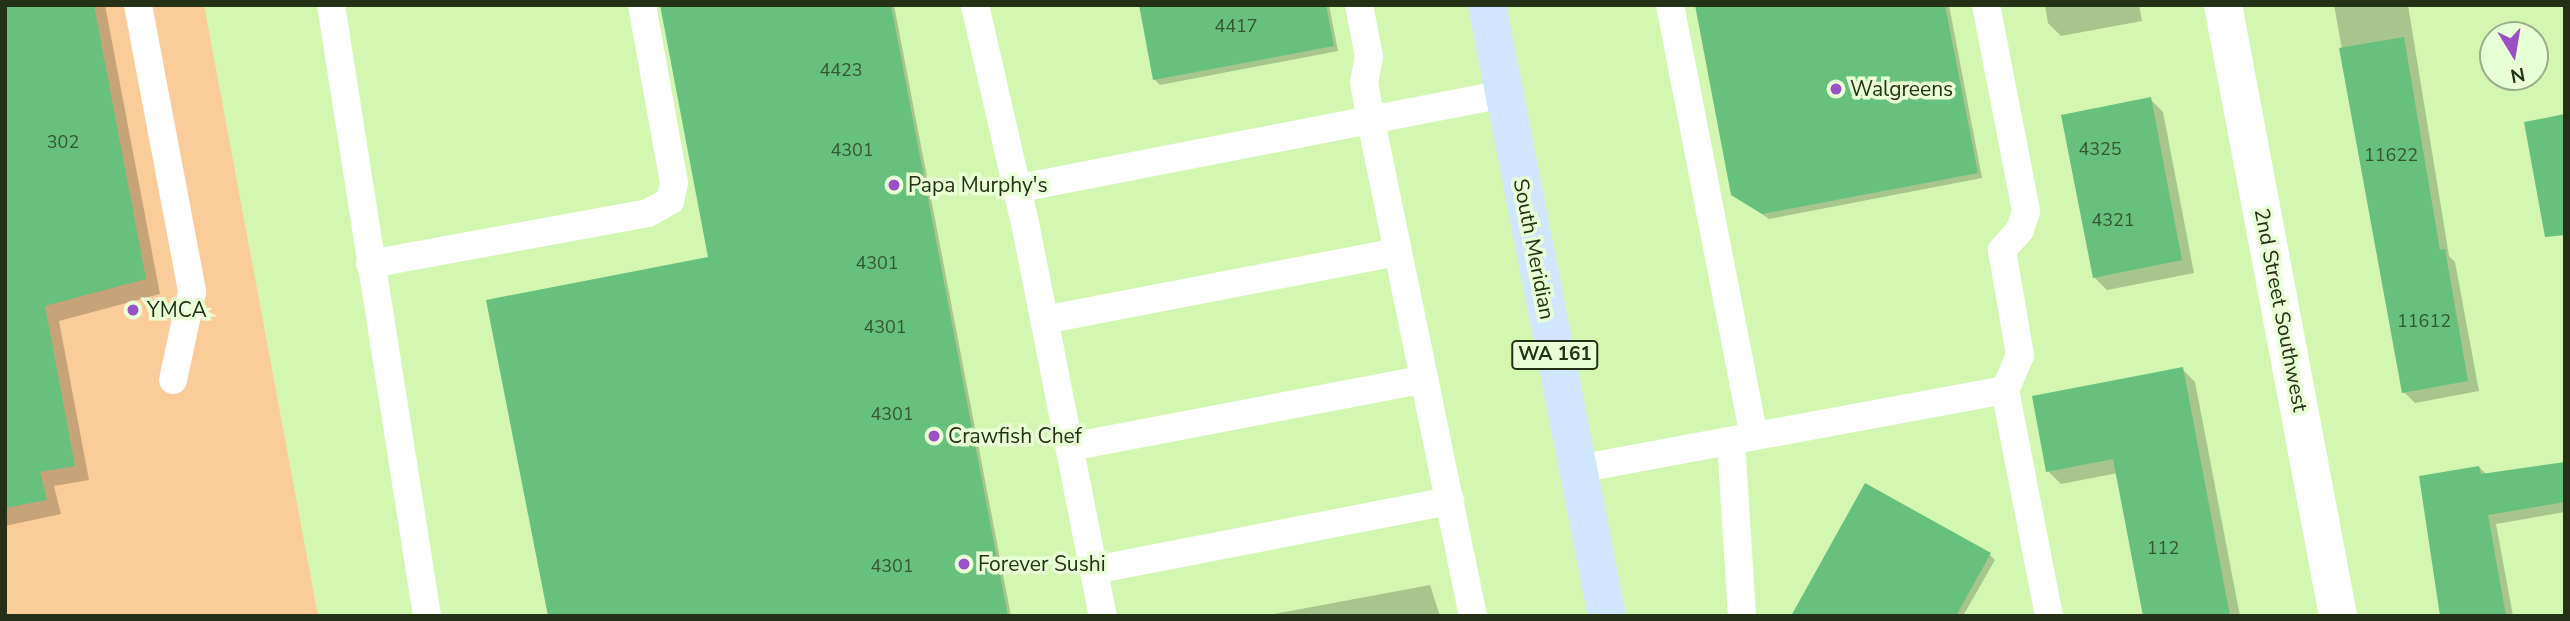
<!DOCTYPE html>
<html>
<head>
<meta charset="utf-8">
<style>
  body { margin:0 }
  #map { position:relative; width:2570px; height:621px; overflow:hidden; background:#d3f7b1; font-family:"Nunito Sans",sans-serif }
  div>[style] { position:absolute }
  .green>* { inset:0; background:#f9cc99 }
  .shadow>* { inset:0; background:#0003 }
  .building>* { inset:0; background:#67c17d }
  .lane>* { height:28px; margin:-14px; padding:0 14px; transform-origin:14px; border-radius:14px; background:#fff }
  .street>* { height:38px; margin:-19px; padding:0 19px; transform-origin:19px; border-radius:19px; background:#fff }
  .primary>* { height:38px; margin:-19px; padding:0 19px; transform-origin:19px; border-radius:19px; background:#d0e6fe }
  .dots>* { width:19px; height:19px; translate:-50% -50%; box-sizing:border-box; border:4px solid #e9ffd5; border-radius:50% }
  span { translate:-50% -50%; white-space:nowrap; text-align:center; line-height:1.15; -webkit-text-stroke:7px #e9ffd5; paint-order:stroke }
  .number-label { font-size:18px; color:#355530 }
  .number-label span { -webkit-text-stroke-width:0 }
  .shield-label span { padding:2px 5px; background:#e9ffd5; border:2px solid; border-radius:5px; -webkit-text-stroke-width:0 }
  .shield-label { font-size:19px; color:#243116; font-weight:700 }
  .poi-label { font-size:21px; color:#243116 }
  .left { translate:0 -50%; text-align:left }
  .street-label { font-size:21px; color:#243116 }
  .frame { position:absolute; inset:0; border:7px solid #243116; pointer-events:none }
  .north { position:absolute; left:2479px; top:21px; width:70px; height:70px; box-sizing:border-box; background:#e9ffd5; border:2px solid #9aad89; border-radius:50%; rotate:169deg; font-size:19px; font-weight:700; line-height:28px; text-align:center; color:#243116 }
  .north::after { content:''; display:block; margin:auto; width:24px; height:32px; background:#9951c5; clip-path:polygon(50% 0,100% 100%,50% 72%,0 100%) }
</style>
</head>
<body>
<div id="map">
  <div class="green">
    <i style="clip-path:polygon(5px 5px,204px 5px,318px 616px,5px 616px)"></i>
  </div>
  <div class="shadow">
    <i style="clip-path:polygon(5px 5px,105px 5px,160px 294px,59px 321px,89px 480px,54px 486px,61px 514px,5px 526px)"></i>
    <i style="clip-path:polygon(662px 5px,894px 5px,1011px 616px,549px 616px,710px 259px)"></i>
    <i style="clip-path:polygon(1141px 5px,1329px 5px,1338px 51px,1160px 85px,1155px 80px)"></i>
    <i style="clip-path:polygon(1696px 5px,1949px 5px,1982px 178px,1769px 219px,1733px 194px)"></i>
    <i style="clip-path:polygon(2045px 5px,2139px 5px,2142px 21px,2061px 36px,2048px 23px)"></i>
    <i style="clip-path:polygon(2334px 5px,2408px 5px,2449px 256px,2455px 262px,2479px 391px,2415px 403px,2404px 392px)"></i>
    <i style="clip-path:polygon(2150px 99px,2163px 112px,2194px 273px,2107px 290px,2094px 277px)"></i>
    <i style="clip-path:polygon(2182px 369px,2195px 382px,2240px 616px,2145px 616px,2118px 473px,2061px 484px,2048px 471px)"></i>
    <i style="clip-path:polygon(2479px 467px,2487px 475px,2565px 468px,2565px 512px,2496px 524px,2513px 616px,2442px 616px)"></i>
    <i style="clip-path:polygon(1990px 555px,1995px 560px,1963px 616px,1793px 616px)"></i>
    <i style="clip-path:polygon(1430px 585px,1440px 616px,1269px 616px,1269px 615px)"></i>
  </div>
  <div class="building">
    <i style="clip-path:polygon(5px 5px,94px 5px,146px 279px,45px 306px,75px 466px,40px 472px,47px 500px,5px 508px)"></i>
    <i style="clip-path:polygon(660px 5px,891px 5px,1008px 616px,548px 616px,486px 300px,708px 257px)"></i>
    <i style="clip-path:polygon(1139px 5px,1326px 5px,1334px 46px,1153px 80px)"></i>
    <i style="clip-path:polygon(1695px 5px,1945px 5px,1978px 173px,1762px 214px,1731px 195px)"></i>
    <i style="clip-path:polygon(2404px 37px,2440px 250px,2445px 249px,2468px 381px,2402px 393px,2339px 48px)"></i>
    <i style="clip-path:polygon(2151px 97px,2182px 260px,2093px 278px,2061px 115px)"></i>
    <i style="clip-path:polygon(2565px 114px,2565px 235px,2545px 237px,2524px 122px)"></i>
    <i style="clip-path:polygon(2183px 367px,2230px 616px,2143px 616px,2113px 459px,2046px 472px,2032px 396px)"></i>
    <i style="clip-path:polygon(2565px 462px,2565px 502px,2488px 515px,2506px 616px,2440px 616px,2419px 476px,2479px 466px,2481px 474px)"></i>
    <i style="clip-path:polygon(1865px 483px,1991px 553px,1956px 616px,1791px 616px)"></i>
  </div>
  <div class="lane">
    <i style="left:138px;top:5px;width:292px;rotate:79.3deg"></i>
    <i style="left:192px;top:292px;width:90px;rotate:102.2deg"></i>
    <i style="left:331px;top:5px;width:618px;rotate:81.07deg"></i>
    <i style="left:975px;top:5px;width:224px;rotate:77.1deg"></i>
    <i style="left:1025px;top:223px;width:401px;rotate:78.8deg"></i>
    <i style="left:1359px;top:5px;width:53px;rotate:79.1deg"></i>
    <i style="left:1369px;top:57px;width:25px;rotate:101deg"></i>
    <i style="left:1364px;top:82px;width:40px;rotate:80deg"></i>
    <i style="left:1371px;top:121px;width:505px;rotate:78.36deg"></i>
    <i style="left:1670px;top:5px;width:439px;rotate:79deg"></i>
    <i style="left:1986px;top:5px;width:210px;rotate:79deg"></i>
    <i style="left:2026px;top:211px;width:20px;rotate:108deg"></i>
    <i style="left:2020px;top:230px;width:27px;rotate:132deg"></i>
    <i style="left:2002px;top:250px;width:107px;rotate:80.3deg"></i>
    <i style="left:2020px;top:355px;width:38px;rotate:113deg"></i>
    <i style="left:2005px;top:390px;width:230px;rotate:79deg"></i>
    <i style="left:1015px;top:189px;width:498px;rotate:-11deg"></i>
    <i style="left:370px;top:264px;width:283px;rotate:-10.4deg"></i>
    <i style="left:648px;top:213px;width:25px;rotate:-29deg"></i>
    <i style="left:670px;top:201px;width:18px;rotate:-77deg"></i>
    <i style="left:674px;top:183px;width:181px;rotate:-100.2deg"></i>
    <i style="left:1044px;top:320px;width:360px;rotate:-10.9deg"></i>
    <i style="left:1731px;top:441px;width:175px;rotate:86.4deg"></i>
    <i style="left:1070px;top:447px;width:361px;rotate:-10.8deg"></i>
    <i style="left:1578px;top:469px;width:434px;rotate:-10.5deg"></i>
    <i style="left:1094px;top:570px;width:363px;rotate:-11deg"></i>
  </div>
  <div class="street">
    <i style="left:2223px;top:5px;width:622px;rotate:79.34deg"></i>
  </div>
  <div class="primary">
    <i style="left:1487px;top:5px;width:623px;rotate:78.89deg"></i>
  </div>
  <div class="dots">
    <i style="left:1836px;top:89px;background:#9951c5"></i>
    <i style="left:894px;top:185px;background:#9951c5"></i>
    <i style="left:133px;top:310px;background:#9951c5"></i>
    <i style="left:934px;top:436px;background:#9951c5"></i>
    <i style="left:964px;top:564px;background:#9951c5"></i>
  </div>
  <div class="number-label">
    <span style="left:1236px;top:26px">4417</span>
    <span style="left:841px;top:70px">4423</span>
    <span style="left:63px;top:142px">302</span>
    <span style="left:2100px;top:149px">4325</span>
    <span style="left:852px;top:150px">4301</span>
    <span style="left:2391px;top:155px">11622</span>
    <span style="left:2113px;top:220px">4321</span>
    <span style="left:877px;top:263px">4301</span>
    <span style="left:2424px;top:321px">11612</span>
    <span style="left:885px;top:327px">4301</span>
    <span style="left:892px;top:414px">4301</span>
    <span style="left:2163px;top:548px">112</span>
    <span style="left:892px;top:566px">4301</span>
  </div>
  <div class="shield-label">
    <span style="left:1555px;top:355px">WA 161</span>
  </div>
  <div class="poi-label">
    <span class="left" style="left:1850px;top:89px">Walgreens</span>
    <span class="left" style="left:908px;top:185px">Papa Murphy's</span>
    <span class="left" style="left:147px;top:310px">YMCA</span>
    <span class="left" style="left:948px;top:436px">Crawfish Chef</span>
    <span class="left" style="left:978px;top:564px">Forever Sushi</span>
  </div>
  <div class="street-label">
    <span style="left:1534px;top:249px;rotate:79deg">South Meridian</span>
    <span style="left:2281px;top:310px;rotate:79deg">2nd Street Southwest</span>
  </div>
  <div class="frame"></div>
  <div class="north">N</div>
</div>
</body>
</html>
